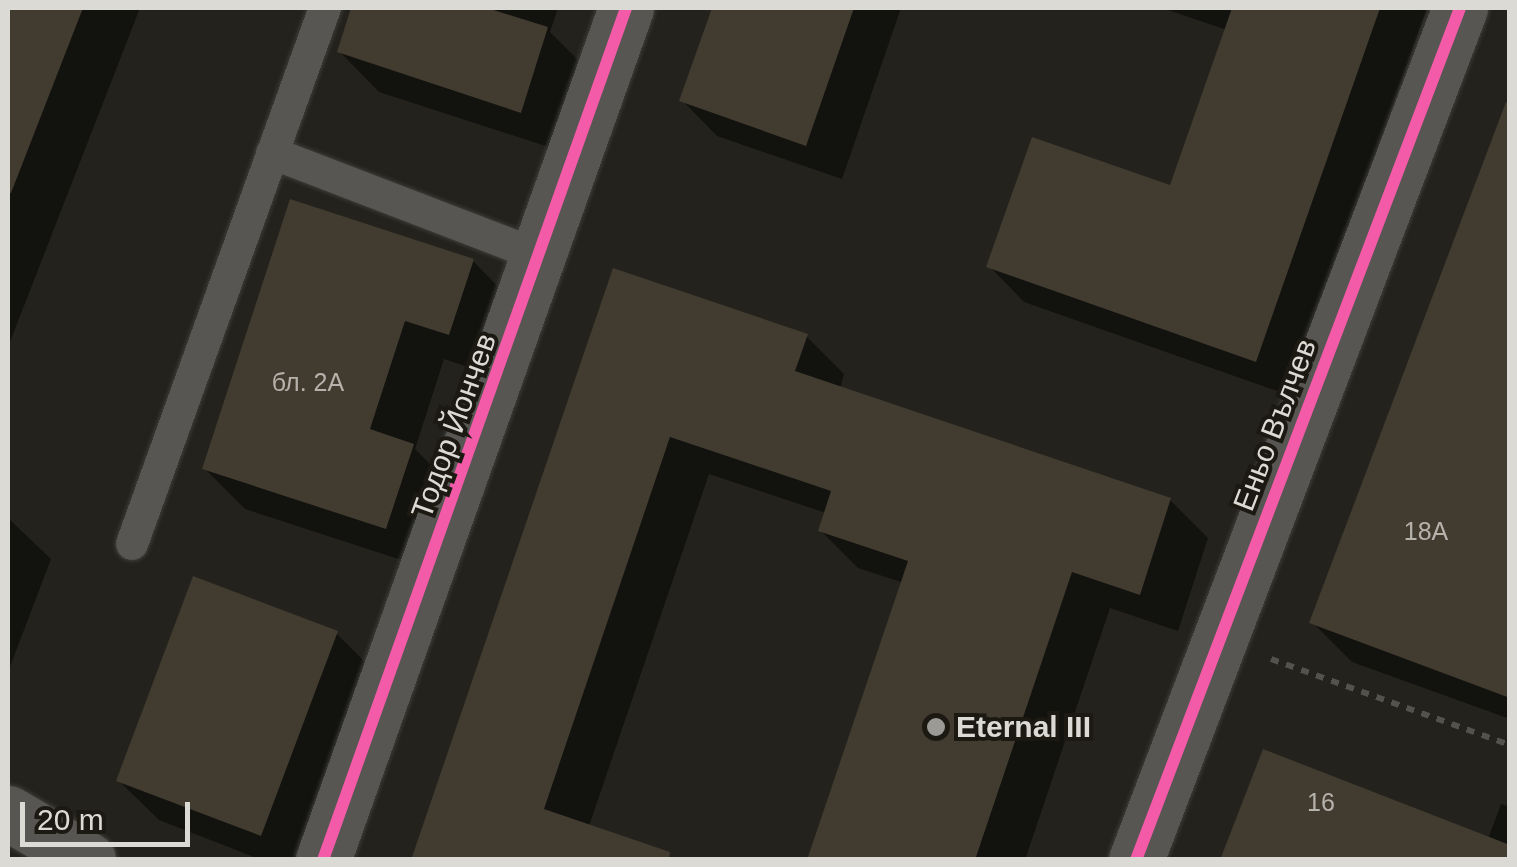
<!DOCTYPE html>
<html>
<head>
<meta charset="utf-8">
<style>
  body { margin:0 }
  #map { position:relative; width:1517px; height:867px; overflow:hidden; background:#23221d; font-family:Arial,sans-serif }
  div>[style] { position:absolute }
  .shadow>* { inset:0; background:#0007 }
  .building>* { inset:0; background:#423b30 }
  .path>* { height:6px; margin-top:-3px; transform-origin:0; background:repeating-linear-gradient(90deg,#53524f 0 8px,transparent 0 16px) }
  .roads { filter:drop-shadow(0 0 2px #3d3c39) drop-shadow(0 0 2px #3d3c39) }
  .service>* { height:32px; margin:-16px; padding:0 16px; transform-origin:16px; border-radius:16px; background:#575652 }
  .minor>* { height:55px; margin:-27.5px; padding:0 27.5px; transform-origin:27.5px; border-radius:27.5px; background:#575652 }
  .cycleway>* { height:12px; margin:-6px; padding:0 6px; transform-origin:6px; border-radius:6px; background:#f35aa7 }
  .dots>* { width:28px; height:28px; translate:-50% -50%; box-sizing:border-box; border:5px solid #1b1912; border-radius:50% }
  span { translate:-50% -50%; white-space:nowrap; text-align:center; line-height:1.15; -webkit-text-stroke:8px #1b1912; paint-order:stroke }
  .number-label { font-size:25px; color:#b5b2ac }
  .number-label span { -webkit-text-stroke-width:0 }
  .street-label { font-size:30px; color:#dbdad5 }
  .poi-label { font-size:30px; color:#dbdad5; font-weight:700 }
  .left { translate:0 -50%; text-align:left }
  .frame { position:absolute; inset:0; border:10px solid #dbdad5; pointer-events:none }
  .scale { position:absolute; left:20px; top:802px; width:170px; height:45px; box-sizing:border-box; border:5px solid #dbdad5; border-top:0; padding-left:12px; font-size:30px; line-height:35px; white-space:nowrap; color:#dbdad5; -webkit-text-stroke:8px #1b1912; paint-order:stroke }
</style>
</head>
<body>
<div id="map">
  <div class="shadow">
    <i style="clip-path:polygon(8px 8px,140px 8px,8px 347px)"></i>
    <i style="clip-path:polygon(354px 8px,558px 8px,550px 32px,587px 69px,561px 151px,379px 92px,340px 52px)"></i>
    <i style="clip-path:polygon(715px 8px,901px 8px,842px 179px,717px 136px,682px 100px)"></i>
    <i style="clip-path:polygon(1162px 8px,1427px 8px,1291px 396px,1024px 302px,989px 266px,1172px 188px,1227px 30px)"></i>
    <i style="clip-path:polygon(1510px 100px,1510px 719px,1352px 662px,1312px 622px)"></i>
    <i style="clip-path:polygon(473px 261px,512px 301px,489px 374px,444px 359px,415px 449px,452px 486px,426px 568px,245px 509px,205px 469px)"></i>
    <i style="clip-path:polygon(614px 271px,806px 336px,844px 374px,840px 389px,1170px 500px,1208px 538px,1178px 631px,1110px 608px,1025px 860px,810px 860px,904px 583px,858px 568px,820px 530px,826px 513px,709px 474px,589px 826px,413px 860px)"></i>
    <i style="clip-path:polygon(8px 518px,51px 559px,8px 672px)"></i>
    <i style="clip-path:polygon(336px 633px,376px 673px,306px 860px,262px 860px,159px 820px,119px 781px)"></i>
    <i style="clip-path:polygon(1501px 804px,1510px 807px,1510px 860px,1488px 839px)"></i>
  </div>
  <div class="building">
    <i style="clip-path:polygon(8px 8px,83px 8px,11px 193px,8px 193px)"></i>
    <i style="clip-path:polygon(351px 8px,487px 8px,548px 27px,521px 113px,337px 52px)"></i>
    <i style="clip-path:polygon(712px 8px,854px 8px,806px 146px,679px 101px)"></i>
    <i style="clip-path:polygon(1232px 8px,1380px 8px,1256px 362px,986px 267px,1032px 137px,1170px 185px)"></i>
    <i style="clip-path:polygon(1506px 102px,1510px 103px,1510px 698px,1309px 623px)"></i>
    <i style="clip-path:polygon(290px 199px,474px 259px,449px 335px,405px 321px,370px 429px,414px 444px,386px 529px,202px 469px)"></i>
    <i style="clip-path:polygon(613px 268px,808px 334px,795px 371px,1171px 498px,1140px 595px,1072px 572px,975px 860px,807px 860px,908px 561px,818px 531px,831px 491px,670px 437px,544px 809px,670px 852px,669px 860px,411px 860px)"></i>
    <i style="clip-path:polygon(193px 576px,338px 631px,261px 836px,116px 781px)"></i>
    <i style="clip-path:polygon(1263px 749px,1510px 845px,1510px 860px,1220px 860px)"></i>
  </div>
  <div class="path">
    <i style="left:1271px;top:659px;width:254px;rotate:19.8deg"></i>
  </div>
  <div class="roads">
    <div class="service">
      <i style="left:272px;top:153px;width:288px;rotate:21deg"></i>
      <i style="left:132px;top:544px;width:570px;rotate:-70.2deg"></i>
    </div>
    <div class="minor">
      <i style="left:8px;top:813px;width:93px;rotate:30.4deg"></i>
      <i style="left:323px;top:860px;width:904px;rotate:-70.42deg"></i>
      <i style="left:1136px;top:860px;width:912px;rotate:-69.18deg"></i>
    </div>
  </div>
  <div class="cycleway">
    <i style="left:323px;top:860px;width:904px;rotate:-70.42deg"></i>
    <i style="left:1136px;top:860px;width:912px;rotate:-69.18deg"></i>
  </div>
  <div class="dots">
    <i style="left:936px;top:727px;background:#9b9a95"></i>
  </div>
  <div class="number-label">
    <span style="left:308px;top:382px">бл. 2А</span>
    <span style="left:1426px;top:531px">18А</span>
    <span style="left:1321px;top:802px">16</span>
  </div>
  <div class="street-label">
    <span style="left:1275px;top:425px;rotate:-69deg">Еньо Вълчев</span>
    <span style="left:454px;top:426px;rotate:-70deg">Тодор Йончев</span>
  </div>
  <div class="poi-label">
    <span class="left" style="left:956px;top:727px">Eternal III</span>
  </div>
  <div class="frame"></div>
  <div class="scale">20 m</div>
</div>
</body>
</html>
